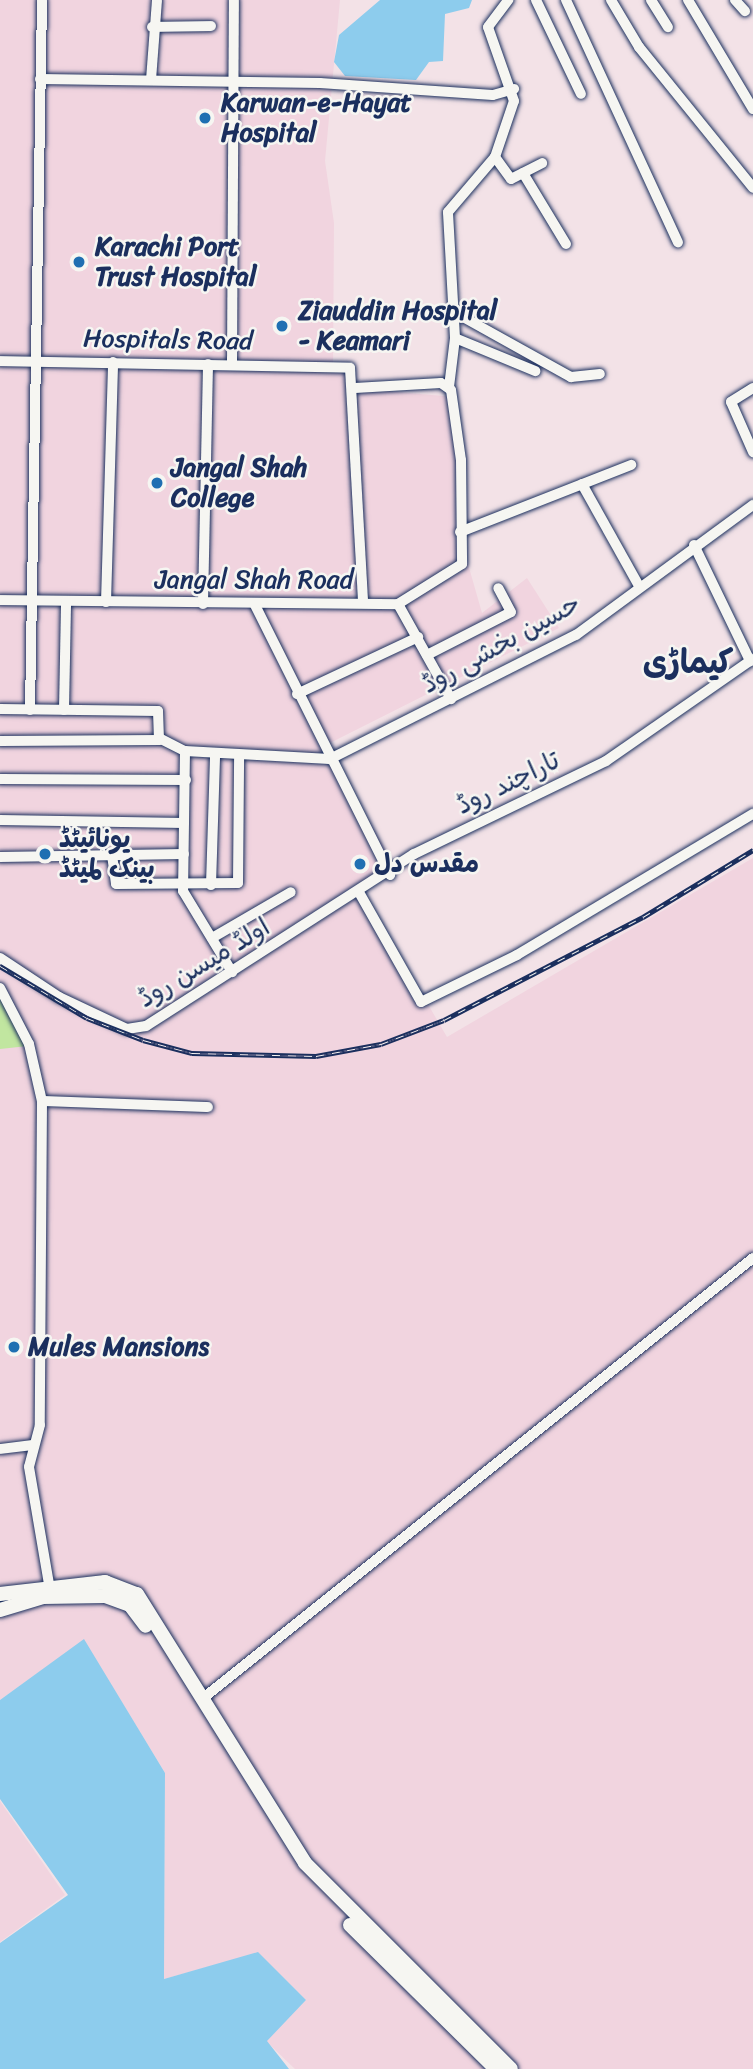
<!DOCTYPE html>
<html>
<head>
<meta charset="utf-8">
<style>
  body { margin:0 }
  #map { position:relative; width:753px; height:2069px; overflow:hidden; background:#f3e2e7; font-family:Sriracha,"Playpen Sans Arabic",sans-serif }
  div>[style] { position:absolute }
  .built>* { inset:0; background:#f1d4df }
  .green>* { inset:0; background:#c1e6a0 }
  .water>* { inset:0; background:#8dcced }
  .roads { filter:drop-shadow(0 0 2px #1b2f5e) drop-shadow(0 0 2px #1b2f5e) }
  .minor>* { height:10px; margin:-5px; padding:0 5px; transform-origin:5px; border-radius:5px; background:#f6f6f2 }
  .major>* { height:14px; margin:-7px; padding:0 7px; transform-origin:7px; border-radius:7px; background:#f6f6f2 }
  .rail>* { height:5px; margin-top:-2.5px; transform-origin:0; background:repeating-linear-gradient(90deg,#f6f6f2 0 8px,#1b2f5e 0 16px); box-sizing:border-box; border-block:2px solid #1b2f5e }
  .dots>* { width:19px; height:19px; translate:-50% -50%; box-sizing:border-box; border:4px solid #f6f6f2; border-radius:50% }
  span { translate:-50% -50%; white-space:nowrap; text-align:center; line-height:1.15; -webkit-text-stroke:5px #f6f6f2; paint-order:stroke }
  .poi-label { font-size:26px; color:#1b2f5e; font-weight:700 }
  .left { translate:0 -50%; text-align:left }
  .street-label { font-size:26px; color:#1b2f5e }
  .district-label { font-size:33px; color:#1b2f5e; font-weight:700 }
</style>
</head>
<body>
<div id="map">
  <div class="built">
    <i style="clip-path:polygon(0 0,340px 0,325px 161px,334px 223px,333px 367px,374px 390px,455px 397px,466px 557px,482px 613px,527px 578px,559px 628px,326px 745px,397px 869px,362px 891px,447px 1037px,753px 858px,753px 2069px,295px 2069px,266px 2041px,306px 2000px,258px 1953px,164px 1979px,165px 1773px,84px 1640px,0 1700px)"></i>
    <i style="clip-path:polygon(0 1801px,65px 1895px,0 1942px)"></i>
  </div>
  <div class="green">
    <i style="clip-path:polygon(0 990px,28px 1046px,0 1049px)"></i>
  </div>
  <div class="water">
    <i style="clip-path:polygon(380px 0,472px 0,469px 8px,445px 14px,443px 61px,429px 62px,416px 80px,345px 76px,334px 62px,339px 35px)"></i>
    <i style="clip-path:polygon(84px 1639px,165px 1773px,164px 1979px,258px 1952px,306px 2000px,267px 2041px,289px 2069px,0 2069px,0 1943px,68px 1895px,0 1799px,0 1700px)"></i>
  </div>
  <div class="roads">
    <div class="minor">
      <i style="left:536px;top:0;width:104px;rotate:64.4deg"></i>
      <i style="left:566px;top:0;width:267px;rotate:65.2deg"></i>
      <i style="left:611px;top:0;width:55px;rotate:59.2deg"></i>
      <i style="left:639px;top:47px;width:181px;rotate:51deg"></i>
      <i style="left:651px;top:0;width:32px;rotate:58deg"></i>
      <i style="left:688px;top:0;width:127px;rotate:59.2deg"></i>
      <i style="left:735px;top:0;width:15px;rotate:48deg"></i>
      <i style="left:152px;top:27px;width:59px;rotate:-1deg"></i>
      <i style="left:40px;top:79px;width:280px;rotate:0.8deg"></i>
      <i style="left:320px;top:83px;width:173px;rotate:4deg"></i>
      <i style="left:493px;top:95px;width:22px;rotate:-16deg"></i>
      <i style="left:151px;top:80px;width:80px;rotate:-85.7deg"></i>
      <i style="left:495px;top:157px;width:27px;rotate:54deg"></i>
      <i style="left:511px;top:179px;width:35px;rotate:-27deg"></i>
      <i style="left:523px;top:173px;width:83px;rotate:58.8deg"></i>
      <i style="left:454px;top:312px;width:134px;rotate:29.1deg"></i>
      <i style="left:571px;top:377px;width:29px;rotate:-6deg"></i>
      <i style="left:455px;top:338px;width:87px;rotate:22.4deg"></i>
      <i style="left:0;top:361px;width:350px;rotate:1.1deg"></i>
      <i style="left:350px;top:368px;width:235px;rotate:86.8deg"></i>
      <i style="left:232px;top:364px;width:364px;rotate:-89.7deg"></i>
      <i style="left:449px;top:387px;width:49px;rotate:-83deg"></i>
      <i style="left:455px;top:338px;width:126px;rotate:-93.2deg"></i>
      <i style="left:448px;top:212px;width:72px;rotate:-49.5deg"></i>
      <i style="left:495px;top:157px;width:59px;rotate:-71.3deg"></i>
      <i style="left:514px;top:101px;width:78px;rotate:-109.4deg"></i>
      <i style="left:488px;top:27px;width:34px;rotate:-53deg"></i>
      <i style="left:355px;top:388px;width:86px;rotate:-3.3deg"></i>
      <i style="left:441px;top:383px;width:12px;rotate:35deg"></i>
      <i style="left:451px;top:390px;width:71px;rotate:81.9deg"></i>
      <i style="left:461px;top:460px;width:104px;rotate:89.4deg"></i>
      <i style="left:462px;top:564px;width:75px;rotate:148deg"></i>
      <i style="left:753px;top:388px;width:26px;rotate:148deg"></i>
      <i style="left:731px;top:402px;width:55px;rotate:66.3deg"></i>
      <i style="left:582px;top:484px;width:115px;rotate:60.8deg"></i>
      <i style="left:460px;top:532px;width:184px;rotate:-21.4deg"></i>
      <i style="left:694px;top:545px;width:129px;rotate:64.2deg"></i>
      <i style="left:0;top:600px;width:398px;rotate:0.6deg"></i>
      <i style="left:398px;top:604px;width:109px;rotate:60.8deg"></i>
      <i style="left:106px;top:602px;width:240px;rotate:-88.3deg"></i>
      <i style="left:203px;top:604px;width:240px;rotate:-88.8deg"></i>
      <i style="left:255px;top:605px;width:302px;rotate:63.4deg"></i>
      <i style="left:427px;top:655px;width:94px;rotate:-27.1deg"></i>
      <i style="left:511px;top:612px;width:27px;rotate:-118deg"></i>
      <i style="left:297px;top:694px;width:134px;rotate:-25.2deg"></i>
      <i style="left:0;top:709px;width:158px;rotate:0.7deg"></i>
      <i style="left:158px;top:711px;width:27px;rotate:88deg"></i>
      <i style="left:159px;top:738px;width:29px;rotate:27deg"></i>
      <i style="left:185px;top:751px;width:145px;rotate:3.2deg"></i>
      <i style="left:330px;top:759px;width:275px;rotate:-26.8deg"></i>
      <i style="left:576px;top:635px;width:220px;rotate:-36.3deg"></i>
      <i style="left:30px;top:710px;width:710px;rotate:-89.03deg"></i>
      <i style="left:64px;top:710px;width:109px;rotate:-88.9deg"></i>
      <i style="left:0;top:741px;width:160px;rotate:-0.4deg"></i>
      <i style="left:185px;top:751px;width:140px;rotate:90.8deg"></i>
      <i style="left:183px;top:891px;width:95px;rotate:58.8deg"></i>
      <i style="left:0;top:779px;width:186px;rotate:0.3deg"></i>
      <i style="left:0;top:820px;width:184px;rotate:0.9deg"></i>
      <i style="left:112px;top:855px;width:29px;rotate:82deg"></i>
      <i style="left:116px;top:884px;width:122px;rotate:-0.5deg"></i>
      <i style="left:238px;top:883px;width:127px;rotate:-89.5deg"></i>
      <i style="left:0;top:857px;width:184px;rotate:-0.9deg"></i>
      <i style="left:211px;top:885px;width:130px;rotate:-88.2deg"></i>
      <i style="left:360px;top:894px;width:124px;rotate:60.5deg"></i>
      <i style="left:421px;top:1002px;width:107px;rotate:-26.1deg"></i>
      <i style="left:517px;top:955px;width:275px;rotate:-30.9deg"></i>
      <i style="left:212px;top:938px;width:91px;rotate:-30.2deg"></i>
      <i style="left:0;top:958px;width:71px;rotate:33.5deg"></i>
      <i style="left:59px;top:997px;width:75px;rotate:25.2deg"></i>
      <i style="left:127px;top:1029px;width:19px;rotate:-9deg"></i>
      <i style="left:146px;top:1026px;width:318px;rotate:-32.7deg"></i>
      <i style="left:414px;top:854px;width:213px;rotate:-25.8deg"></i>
      <i style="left:606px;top:761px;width:179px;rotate:-34.8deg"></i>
      <i style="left:0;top:988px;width:63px;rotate:62.6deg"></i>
      <i style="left:29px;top:1044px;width:58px;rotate:77.2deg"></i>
      <i style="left:42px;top:1101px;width:324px;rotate:90.4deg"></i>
      <i style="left:40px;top:1425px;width:43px;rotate:104.7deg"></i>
      <i style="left:29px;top:1467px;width:119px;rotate:80.3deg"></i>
      <i style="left:42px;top:1101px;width:166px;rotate:2.1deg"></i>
      <i style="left:0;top:1449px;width:34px;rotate:-7deg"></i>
      <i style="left:202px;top:1699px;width:706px;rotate:-38.67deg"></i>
    </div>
    <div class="major">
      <i style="left:0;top:1594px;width:106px;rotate:-6.5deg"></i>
      <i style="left:105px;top:1582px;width:34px;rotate:21deg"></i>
      <i style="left:137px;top:1594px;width:317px;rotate:58deg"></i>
      <i style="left:305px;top:1863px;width:291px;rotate:45deg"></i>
      <i style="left:0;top:1610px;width:45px;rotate:-16.8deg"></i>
      <i style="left:43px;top:1597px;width:62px;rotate:-0.9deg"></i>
      <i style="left:105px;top:1596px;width:27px;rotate:20deg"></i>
      <i style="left:130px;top:1605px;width:26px;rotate:53deg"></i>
      <i style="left:350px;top:1925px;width:205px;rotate:44.6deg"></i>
    </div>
  </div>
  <div class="rail">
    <i style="left:0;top:966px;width:101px;rotate:30.9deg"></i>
    <i style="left:87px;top:1018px;width:60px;rotate:21.4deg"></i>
    <i style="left:143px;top:1040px;width:51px;rotate:14.9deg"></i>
    <i style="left:192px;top:1053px;width:124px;rotate:1.4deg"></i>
    <i style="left:316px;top:1056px;width:66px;rotate:-10.5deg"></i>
    <i style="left:381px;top:1044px;width:67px;rotate:-20.9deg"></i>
    <i style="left:444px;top:1020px;width:224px;rotate:-27.4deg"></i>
    <i style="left:643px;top:917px;width:129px;rotate:-31.3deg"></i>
  </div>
  <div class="dots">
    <i style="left:205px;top:118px;background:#1f6fb2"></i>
    <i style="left:79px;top:262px;background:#1f6fb2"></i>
    <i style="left:282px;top:326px;background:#1f6fb2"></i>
    <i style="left:157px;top:483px;background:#1f6fb2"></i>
    <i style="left:45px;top:854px;background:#1f6fb2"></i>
    <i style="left:360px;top:864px;background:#1f6fb2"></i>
    <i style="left:14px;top:1347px;background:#1f6fb2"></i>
  </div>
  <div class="poi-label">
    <span class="left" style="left:221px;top:118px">Karwan-e-Hayat<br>Hospital</span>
    <span class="left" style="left:95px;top:262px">Karachi Port<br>Trust Hospital</span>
    <span class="left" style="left:298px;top:326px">Ziauddin Hospital<br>- Keamari</span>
    <span class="left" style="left:171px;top:483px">Jangal Shah<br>College</span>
    <span class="left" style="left:59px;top:854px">یونائیٹڈ<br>بینک لمیٹڈ</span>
    <span class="left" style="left:374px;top:864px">مقدس دل</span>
    <span class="left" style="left:28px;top:1347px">Mules Mansions</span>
  </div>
  <div class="street-label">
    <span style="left:168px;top:340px;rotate:1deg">Hospitals Road</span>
    <span style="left:254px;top:580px">Jangal Shah Road</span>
    <span style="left:501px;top:644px;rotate:-29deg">حسین بخشی روڈ</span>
    <span style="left:508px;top:783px;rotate:-26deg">تاراچند روڈ</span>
    <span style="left:204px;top:963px;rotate:-31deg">اولڈ میسن روڈ</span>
  </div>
  <div class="district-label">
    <span style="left:688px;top:663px">کیماڑی</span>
  </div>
</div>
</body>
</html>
